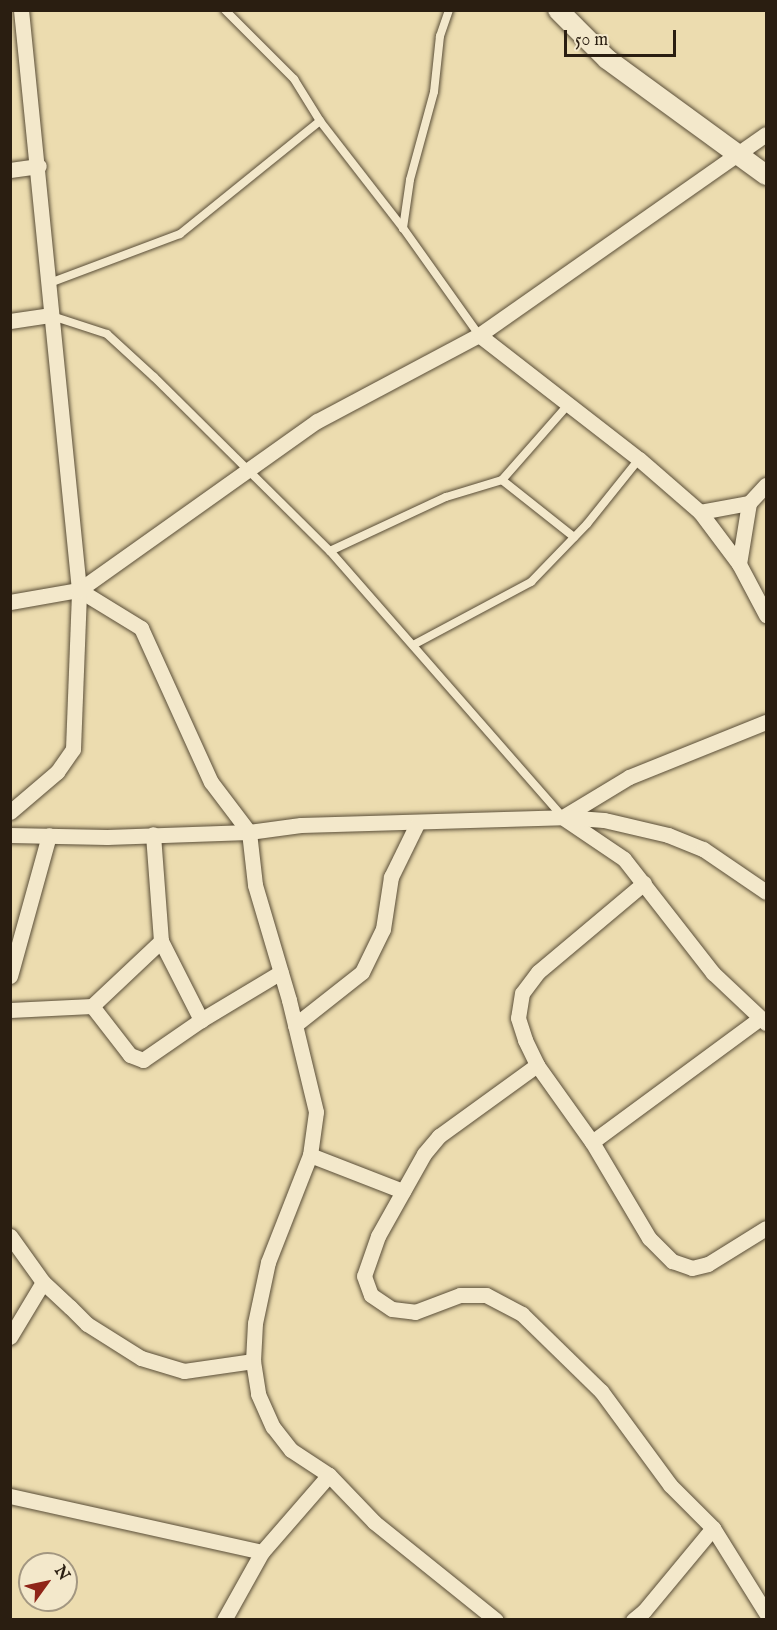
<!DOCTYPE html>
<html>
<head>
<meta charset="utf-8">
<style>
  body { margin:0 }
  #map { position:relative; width:777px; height:1630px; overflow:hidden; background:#ecdcaf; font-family:"IM FELL English",serif }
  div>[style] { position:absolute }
  .roads { filter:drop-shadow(0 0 2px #5a4e38) drop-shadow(0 0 2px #5a4e38) }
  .service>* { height:8px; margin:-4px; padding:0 4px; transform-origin:4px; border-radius:4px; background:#f3e8cb }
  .minor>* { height:15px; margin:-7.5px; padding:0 7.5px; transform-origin:7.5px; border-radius:7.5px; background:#f3e8cb }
  .tertiary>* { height:20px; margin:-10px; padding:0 10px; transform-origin:10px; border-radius:10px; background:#f3e8cb }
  span { translate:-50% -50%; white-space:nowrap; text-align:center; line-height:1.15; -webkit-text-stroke:4.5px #f3e8cb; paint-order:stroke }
  .frame { position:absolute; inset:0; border:12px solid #2a1e11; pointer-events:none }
  .north { position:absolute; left:18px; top:1552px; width:60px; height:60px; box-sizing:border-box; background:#f3e8cb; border:2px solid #a39781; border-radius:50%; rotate:57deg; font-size:16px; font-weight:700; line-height:24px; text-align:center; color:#2a1e11 }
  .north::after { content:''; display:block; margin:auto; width:21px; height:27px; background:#8f2418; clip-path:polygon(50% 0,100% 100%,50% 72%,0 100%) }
  .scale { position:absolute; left:564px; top:30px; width:112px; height:27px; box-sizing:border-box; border:3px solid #2a1e11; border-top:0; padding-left:8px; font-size:18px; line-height:21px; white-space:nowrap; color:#2a1e11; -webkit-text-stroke:4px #f3e8cb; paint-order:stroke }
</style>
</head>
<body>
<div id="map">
  <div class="roads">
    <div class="service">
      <i style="left:225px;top:10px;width:98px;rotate:45deg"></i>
      <i style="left:294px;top:79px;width:49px;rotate:58.2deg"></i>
      <i style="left:320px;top:121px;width:135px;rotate:52.2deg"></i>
      <i style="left:449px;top:10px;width:28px;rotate:109deg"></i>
      <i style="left:440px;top:36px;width:56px;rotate:96.1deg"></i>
      <i style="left:434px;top:92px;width:91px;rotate:105.3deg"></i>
      <i style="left:410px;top:180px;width:49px;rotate:98.3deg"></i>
      <i style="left:403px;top:228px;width:131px;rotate:54.6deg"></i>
      <i style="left:47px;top:284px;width:142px;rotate:-20.6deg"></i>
      <i style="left:180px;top:234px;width:180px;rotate:-38.9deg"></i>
      <i style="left:52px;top:316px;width:58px;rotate:18.1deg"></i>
      <i style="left:107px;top:334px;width:64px;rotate:42.5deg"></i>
      <i style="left:154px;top:377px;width:247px;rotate:44.7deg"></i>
      <i style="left:330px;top:551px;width:354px;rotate:48.8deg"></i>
      <i style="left:502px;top:480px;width:92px;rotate:38.4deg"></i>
      <i style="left:330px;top:551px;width:128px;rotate:-25deg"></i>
      <i style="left:446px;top:497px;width:59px;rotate:-16.9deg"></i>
      <i style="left:502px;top:480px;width:100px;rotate:-48.7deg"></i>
      <i style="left:415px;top:644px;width:132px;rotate:-28.1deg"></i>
      <i style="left:531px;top:582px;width:81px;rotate:-46deg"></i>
      <i style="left:587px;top:524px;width:83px;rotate:-51.3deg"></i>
    </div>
    <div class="minor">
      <i style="left:21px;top:10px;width:583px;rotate:84.29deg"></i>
      <i style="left:79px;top:590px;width:73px;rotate:31.5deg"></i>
      <i style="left:141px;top:628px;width:169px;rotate:65.6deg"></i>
      <i style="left:211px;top:782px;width:63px;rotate:52.8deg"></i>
      <i style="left:249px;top:832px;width:53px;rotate:83.5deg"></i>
      <i style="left:255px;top:885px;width:120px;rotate:73.5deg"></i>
      <i style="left:289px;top:1000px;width:115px;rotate:76.4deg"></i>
      <i style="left:316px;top:1112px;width:43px;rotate:97.9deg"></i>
      <i style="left:310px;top:1155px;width:115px;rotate:111.4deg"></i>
      <i style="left:268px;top:1262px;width:62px;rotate:102deg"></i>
      <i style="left:255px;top:1323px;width:38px;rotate:93deg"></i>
      <i style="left:253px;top:1361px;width:33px;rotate:81deg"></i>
      <i style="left:258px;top:1394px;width:36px;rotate:66deg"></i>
      <i style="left:273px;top:1427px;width:29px;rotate:52deg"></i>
      <i style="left:291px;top:1450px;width:45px;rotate:33.3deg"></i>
      <i style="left:329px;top:1475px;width:65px;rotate:46.2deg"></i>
      <i style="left:374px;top:1522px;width:156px;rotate:38.8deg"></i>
      <i style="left:10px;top:170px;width:29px;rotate:-8deg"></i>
      <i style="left:10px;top:321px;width:40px;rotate:-8.5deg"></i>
      <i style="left:479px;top:335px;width:202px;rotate:37.8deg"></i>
      <i style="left:639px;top:459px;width:81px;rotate:41deg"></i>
      <i style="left:700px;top:512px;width:65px;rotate:53.1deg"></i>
      <i style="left:739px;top:564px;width:58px;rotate:62.1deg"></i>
      <i style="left:700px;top:512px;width:50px;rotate:-10.4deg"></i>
      <i style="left:749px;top:503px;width:25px;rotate:-47deg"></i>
      <i style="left:739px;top:564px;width:62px;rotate:-80.7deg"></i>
      <i style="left:10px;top:602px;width:70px;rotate:-9.9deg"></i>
      <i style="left:10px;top:812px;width:62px;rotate:-40.4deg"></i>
      <i style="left:57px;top:772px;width:28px;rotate:-55deg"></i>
      <i style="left:73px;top:749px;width:159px;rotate:-87.8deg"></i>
      <i style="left:79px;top:590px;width:292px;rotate:-35.4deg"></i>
      <i style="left:317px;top:421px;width:183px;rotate:-28deg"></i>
      <i style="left:479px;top:335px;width:350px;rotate:-35deg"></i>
      <i style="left:563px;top:817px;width:77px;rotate:-31.2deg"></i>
      <i style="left:629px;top:777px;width:148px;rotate:-21.9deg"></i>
      <i style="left:565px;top:819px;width:71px;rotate:34.1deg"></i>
      <i style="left:624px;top:859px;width:145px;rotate:52deg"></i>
      <i style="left:713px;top:973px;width:73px;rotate:43.3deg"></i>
      <i style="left:10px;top:835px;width:97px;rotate:1.2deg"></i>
      <i style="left:107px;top:837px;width:142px;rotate:-2deg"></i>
      <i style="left:249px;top:832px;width:52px;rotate:-7.7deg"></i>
      <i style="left:301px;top:825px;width:262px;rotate:-1.7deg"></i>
      <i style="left:563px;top:817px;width:41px;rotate:4.2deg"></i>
      <i style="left:604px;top:820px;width:66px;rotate:13.2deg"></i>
      <i style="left:668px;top:835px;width:38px;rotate:22deg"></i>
      <i style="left:703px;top:849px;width:76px;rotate:34.3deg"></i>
      <i style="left:644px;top:883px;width:138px;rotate:140deg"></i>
      <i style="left:538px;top:972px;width:26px;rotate:127deg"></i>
      <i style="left:522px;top:993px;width:25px;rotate:99deg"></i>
      <i style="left:518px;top:1018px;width:23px;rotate:72deg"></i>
      <i style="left:525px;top:1040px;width:28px;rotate:64deg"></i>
      <i style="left:537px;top:1065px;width:95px;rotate:54.5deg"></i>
      <i style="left:592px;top:1142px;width:112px;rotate:59.3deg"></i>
      <i style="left:649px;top:1238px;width:33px;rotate:45deg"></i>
      <i style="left:672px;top:1261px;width:21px;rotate:19deg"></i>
      <i style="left:692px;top:1268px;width:16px;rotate:-14deg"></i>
      <i style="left:708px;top:1264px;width:68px;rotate:-31.8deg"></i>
      <i style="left:161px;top:941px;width:89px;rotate:63.1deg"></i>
      <i style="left:10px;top:976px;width:146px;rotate:-74.5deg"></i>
      <i style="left:92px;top:1006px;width:95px;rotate:-43.3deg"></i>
      <i style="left:161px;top:941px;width:107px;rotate:-94.3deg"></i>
      <i style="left:10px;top:1010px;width:82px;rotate:-2.8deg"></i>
      <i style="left:92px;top:1006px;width:62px;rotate:52.2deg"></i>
      <i style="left:130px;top:1055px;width:14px;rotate:21deg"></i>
      <i style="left:143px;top:1060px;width:70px;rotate:-34.6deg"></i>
      <i style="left:201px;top:1020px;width:93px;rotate:-31deg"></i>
      <i style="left:295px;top:1025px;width:85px;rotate:-38.3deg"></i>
      <i style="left:362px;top:972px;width:48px;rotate:-64deg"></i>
      <i style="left:383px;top:929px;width:53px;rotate:-81.3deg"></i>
      <i style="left:391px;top:877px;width:59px;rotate:-63.9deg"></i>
      <i style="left:537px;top:1065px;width:121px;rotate:144.1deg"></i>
      <i style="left:439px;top:1136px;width:23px;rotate:130deg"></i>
      <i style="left:424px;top:1154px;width:94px;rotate:119.3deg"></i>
      <i style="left:378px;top:1236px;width:42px;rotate:109.3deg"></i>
      <i style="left:364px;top:1276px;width:20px;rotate:70deg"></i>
      <i style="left:371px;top:1295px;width:25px;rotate:34deg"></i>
      <i style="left:392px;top:1309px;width:23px;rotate:7deg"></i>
      <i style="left:415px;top:1312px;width:48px;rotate:-20.7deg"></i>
      <i style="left:460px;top:1295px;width:26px"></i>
      <i style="left:486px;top:1295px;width:41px;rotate:27.8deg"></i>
      <i style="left:522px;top:1314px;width:110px;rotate:44.3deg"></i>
      <i style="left:601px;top:1391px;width:117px;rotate:53.7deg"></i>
      <i style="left:670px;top:1485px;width:61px;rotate:45deg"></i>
      <i style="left:713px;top:1528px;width:100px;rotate:58.1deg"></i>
      <i style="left:592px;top:1142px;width:207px;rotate:-36.4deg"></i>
      <i style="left:310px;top:1155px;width:100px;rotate:21.2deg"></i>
      <i style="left:10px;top:1236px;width:57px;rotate:54.3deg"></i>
      <i style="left:43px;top:1282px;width:37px;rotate:43deg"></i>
      <i style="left:70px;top:1307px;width:24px;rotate:45deg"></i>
      <i style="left:87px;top:1324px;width:64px;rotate:32.2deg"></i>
      <i style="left:141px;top:1358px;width:45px;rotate:16.8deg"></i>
      <i style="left:184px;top:1371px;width:70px;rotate:-8.2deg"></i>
      <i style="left:10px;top:1337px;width:64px;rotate:-59deg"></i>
      <i style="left:10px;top:1496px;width:258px;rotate:12.5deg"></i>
      <i style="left:224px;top:1620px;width:78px;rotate:-60.8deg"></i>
      <i style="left:262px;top:1552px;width:102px;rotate:-49deg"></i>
      <i style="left:633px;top:1620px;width:14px;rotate:-39deg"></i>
      <i style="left:644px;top:1611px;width:108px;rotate:-50.3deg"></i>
    </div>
    <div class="tertiary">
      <i style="left:558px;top:10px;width:69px;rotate:45deg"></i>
      <i style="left:607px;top:59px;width:197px;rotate:36.1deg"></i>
    </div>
  </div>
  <div class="frame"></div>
  <div class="north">N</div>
  <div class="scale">50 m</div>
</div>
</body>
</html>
